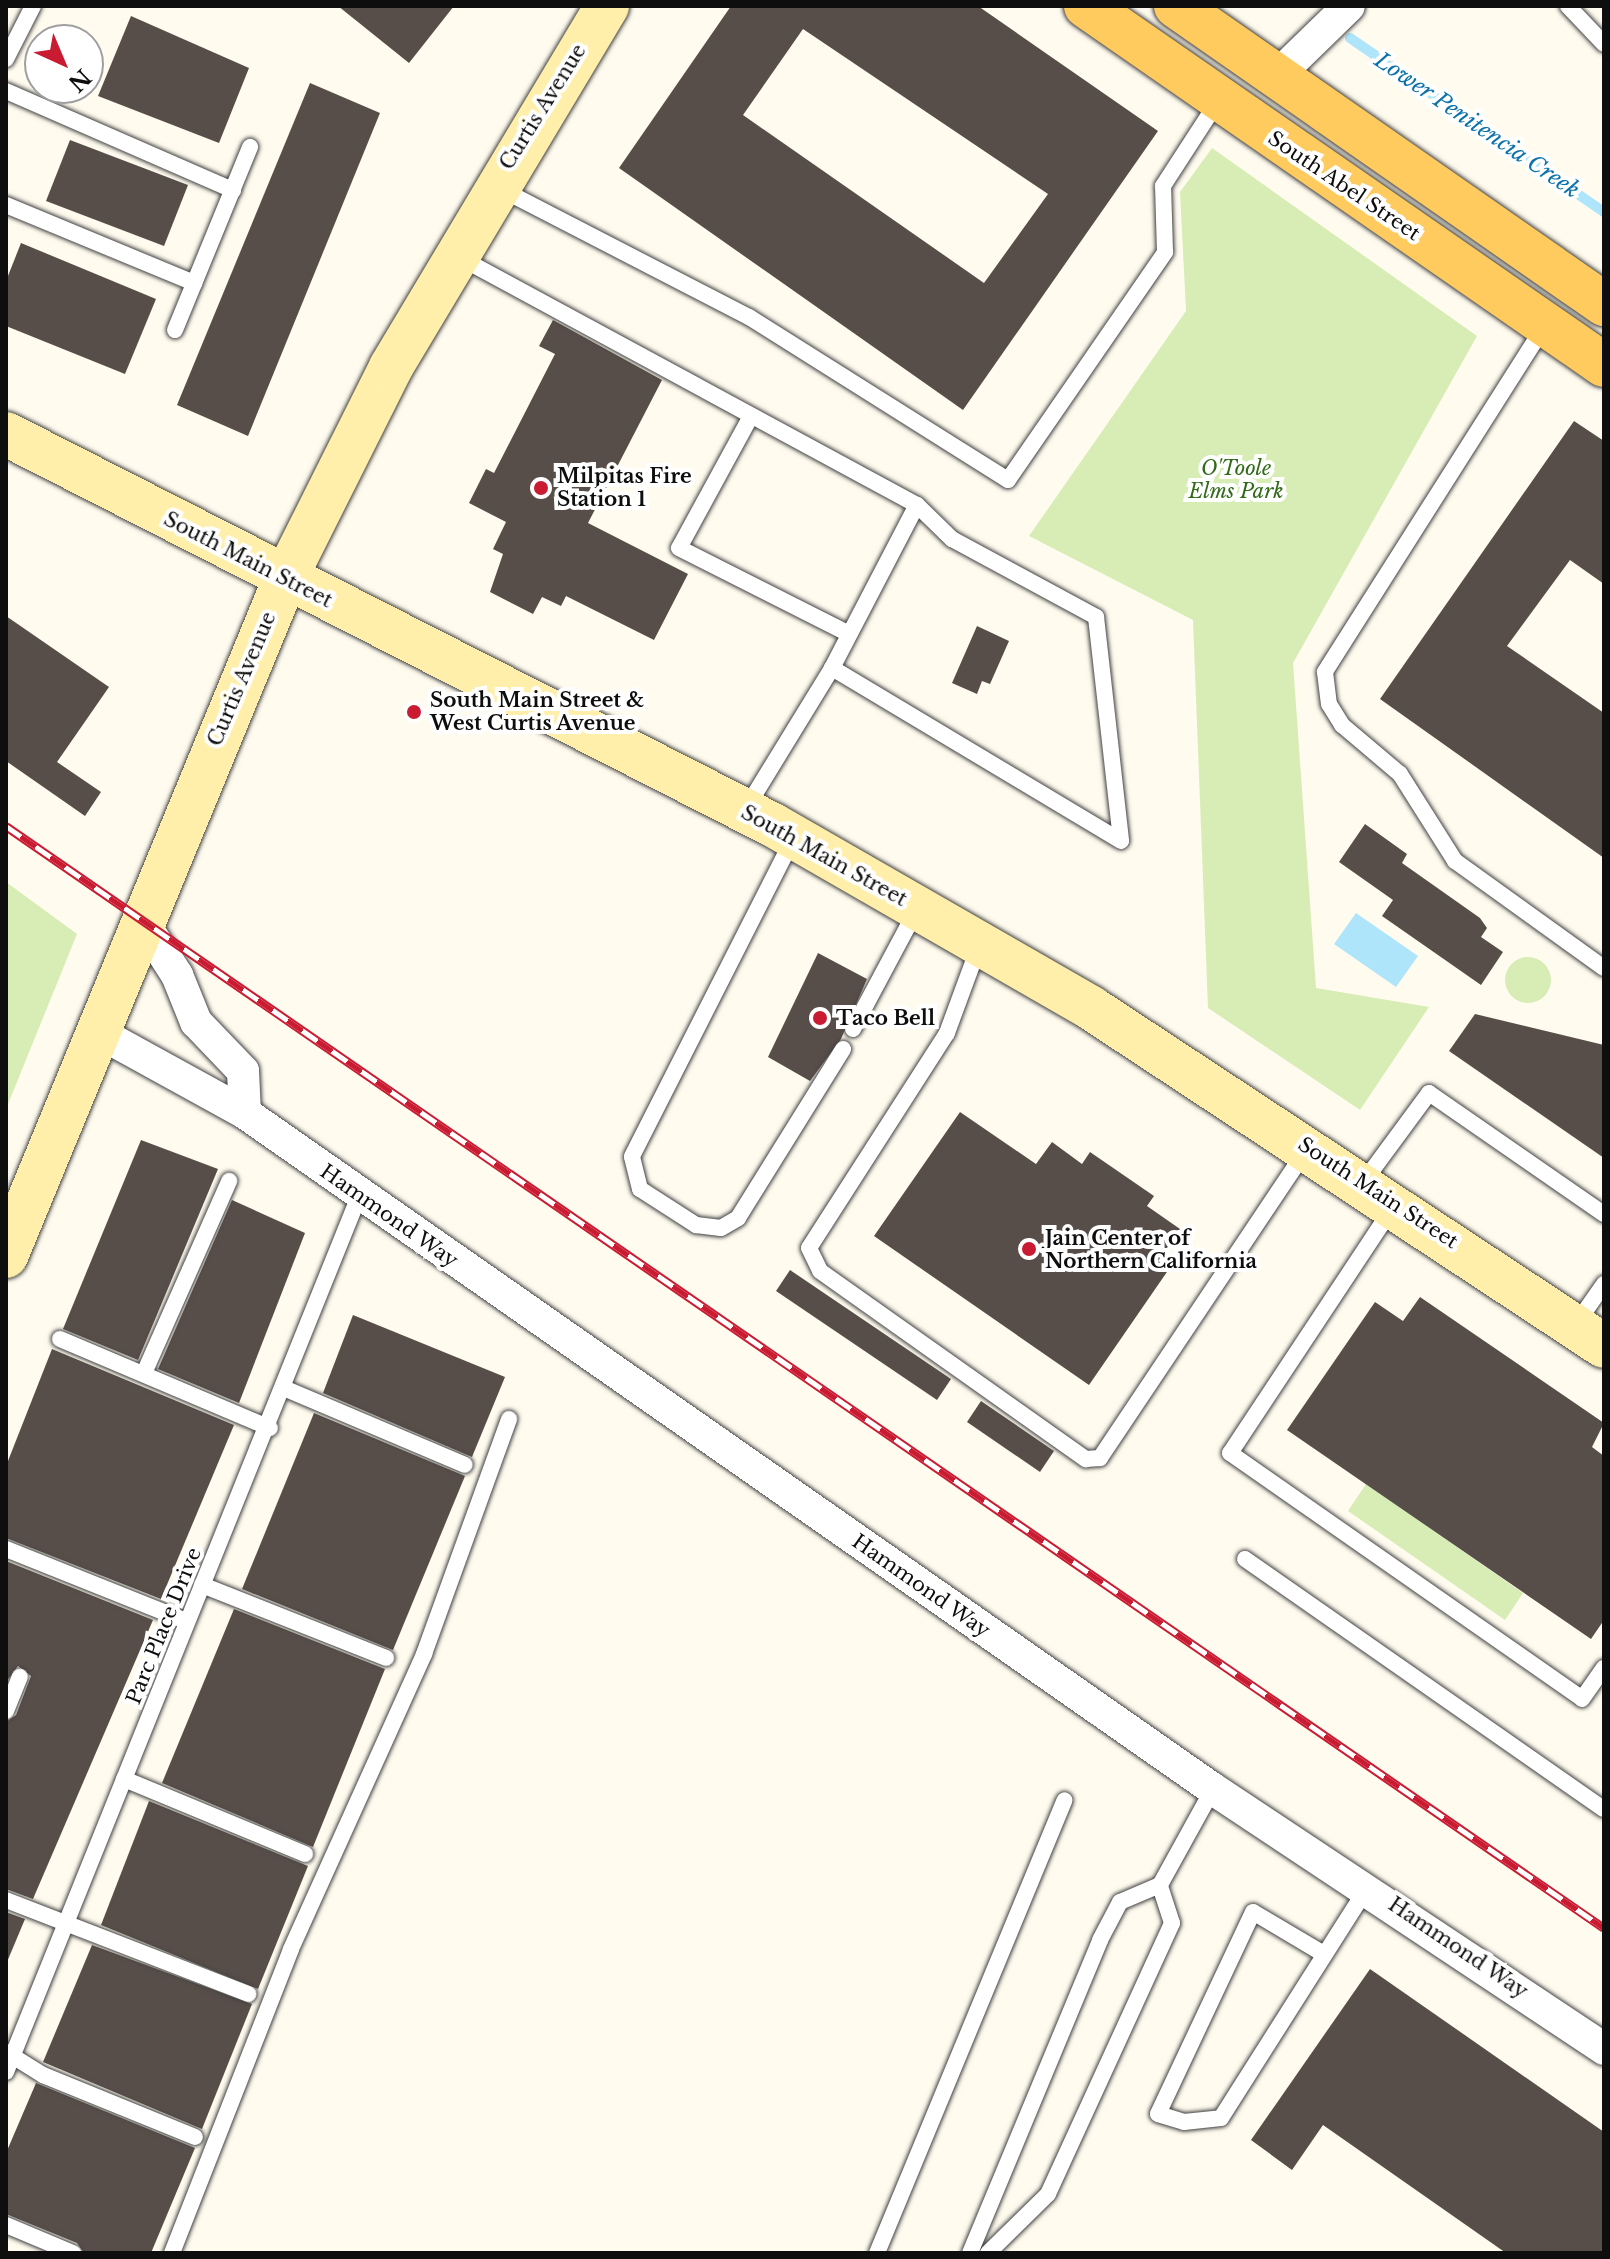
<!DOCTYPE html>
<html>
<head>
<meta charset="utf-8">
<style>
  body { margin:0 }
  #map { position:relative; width:1610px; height:2259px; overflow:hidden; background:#fffbef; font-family:"Libre Baskerville",serif }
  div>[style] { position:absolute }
  .green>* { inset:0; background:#d7edb5 }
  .round { border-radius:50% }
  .water>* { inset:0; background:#afe5fb }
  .stream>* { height:10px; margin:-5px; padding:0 5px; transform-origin:5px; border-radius:5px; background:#afe5fb }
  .building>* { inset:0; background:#584e49 }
  .roads { filter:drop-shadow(0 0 2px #414141) drop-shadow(0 0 2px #414141) }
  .lane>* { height:16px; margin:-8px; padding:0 8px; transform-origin:8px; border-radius:8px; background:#fff }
  .street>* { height:32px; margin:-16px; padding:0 16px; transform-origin:16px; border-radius:16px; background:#fff }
  .secondary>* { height:44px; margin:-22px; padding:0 22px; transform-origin:22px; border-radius:22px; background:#ffefaa }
  .primary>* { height:44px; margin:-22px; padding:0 22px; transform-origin:22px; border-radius:22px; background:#ffcb5f }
  .rail>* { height:9px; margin-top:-4.5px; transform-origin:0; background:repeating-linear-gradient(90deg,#fff 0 18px,#c91b32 0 36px); box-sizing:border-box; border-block:2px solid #c91b32 }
  .dots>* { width:22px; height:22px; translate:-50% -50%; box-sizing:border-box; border:4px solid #fff; border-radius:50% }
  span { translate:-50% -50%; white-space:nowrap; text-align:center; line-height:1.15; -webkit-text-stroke:8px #fff; paint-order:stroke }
  .street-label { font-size:20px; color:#0e0e0e }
  .park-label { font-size:20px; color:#316b19; font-style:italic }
  .poi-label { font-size:20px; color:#0e0e0e; font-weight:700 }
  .left { translate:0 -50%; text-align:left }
  .water-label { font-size:22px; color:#0d72aa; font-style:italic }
  .frame { position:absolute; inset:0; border:8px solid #0e0e0e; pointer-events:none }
  .north { position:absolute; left:24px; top:24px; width:80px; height:80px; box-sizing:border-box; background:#fff; border:2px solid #9f9f9f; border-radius:50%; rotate:136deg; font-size:22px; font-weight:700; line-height:32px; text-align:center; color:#0e0e0e }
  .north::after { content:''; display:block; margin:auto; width:28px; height:36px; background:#c91b32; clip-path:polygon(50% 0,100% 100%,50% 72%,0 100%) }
</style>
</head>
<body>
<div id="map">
  <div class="green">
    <i style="clip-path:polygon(1212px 148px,1477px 336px,1293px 663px,1316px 988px,1429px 1007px,1360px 1110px,1208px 1008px,1193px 620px,1029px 536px,1186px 311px,1180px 192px)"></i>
    <i style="clip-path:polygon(6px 882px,77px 934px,6px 1109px)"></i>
    <i class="round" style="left:1505px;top:957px;width:46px;height:46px"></i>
    <i style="clip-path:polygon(1366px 1484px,1523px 1593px,1505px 1620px,1348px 1511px)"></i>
  </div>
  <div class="water">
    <i style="clip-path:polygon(1356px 913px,1418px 956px,1396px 987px,1334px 944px)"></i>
  </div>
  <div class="stream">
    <i style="left:1350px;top:38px;width:308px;rotate:34.4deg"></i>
  </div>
  <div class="building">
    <i style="clip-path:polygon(338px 6px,454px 6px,409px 63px)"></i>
    <i style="clip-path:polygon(evenodd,731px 6px,978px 6px,1158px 131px,963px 410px,619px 168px,731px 6px,803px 29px,1048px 194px,984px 283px,743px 115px,803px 29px)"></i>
    <i style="clip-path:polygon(131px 16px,249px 68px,219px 143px,98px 96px)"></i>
    <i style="clip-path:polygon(310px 83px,380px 113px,248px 436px,177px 405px)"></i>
    <i style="clip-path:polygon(70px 140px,188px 185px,164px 246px,46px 201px)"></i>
    <i style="clip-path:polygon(21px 243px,156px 299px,125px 374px,6px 326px,6px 281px)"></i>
    <i style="clip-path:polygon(553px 320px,662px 380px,588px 523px,688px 574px,654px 640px,566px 596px,561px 606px,542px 597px,533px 614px,490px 592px,503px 554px,493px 549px,506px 522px,469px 503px,486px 469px,494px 473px,555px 354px,539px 346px)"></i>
    <i style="clip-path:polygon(1574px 421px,1604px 441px,1604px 584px,1570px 560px,1507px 646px,1604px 713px,1604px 858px,1380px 699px)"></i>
    <i style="clip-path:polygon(6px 616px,109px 687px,57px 762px,101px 792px,85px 816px,6px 761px)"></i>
    <i style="clip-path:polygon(977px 626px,1009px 641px,990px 684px,982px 681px,977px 694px,952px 683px)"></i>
    <i style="clip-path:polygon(1365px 824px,1407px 854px,1402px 863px,1480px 918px,1487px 928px,1481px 937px,1503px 952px,1481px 985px,1382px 916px,1393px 900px,1339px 862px)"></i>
    <i style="clip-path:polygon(818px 953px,867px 979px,841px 1039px,810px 1081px,768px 1057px)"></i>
    <i style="clip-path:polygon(1475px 1014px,1604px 1045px,1604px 1158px,1449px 1051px)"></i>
    <i style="clip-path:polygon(960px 1112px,1036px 1164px,1052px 1142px,1082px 1164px,1090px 1152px,1154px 1196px,1147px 1206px,1180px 1229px,1158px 1261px,1169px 1269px,1089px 1385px,874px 1236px)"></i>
    <i style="clip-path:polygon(141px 1140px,218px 1169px,138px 1360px,63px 1329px)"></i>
    <i style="clip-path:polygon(232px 1200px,305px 1233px,239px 1403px,158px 1369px)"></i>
    <i style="clip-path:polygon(790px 1270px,951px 1379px,937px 1400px,776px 1291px)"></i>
    <i style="clip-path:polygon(1420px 1297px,1604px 1423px,1592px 1447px,1604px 1456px,1604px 1620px,1591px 1639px,1287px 1430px,1375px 1302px,1403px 1321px)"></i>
    <i style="clip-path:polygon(353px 1315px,505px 1377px,472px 1457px,323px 1393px)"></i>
    <i style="clip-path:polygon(52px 1349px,234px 1425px,161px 1599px,6px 1538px,6px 1466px)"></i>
    <i style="clip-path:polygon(981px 1401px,1054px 1451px,1040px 1472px,967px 1422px)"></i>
    <i style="clip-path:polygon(314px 1413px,465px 1476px,393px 1650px,242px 1589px)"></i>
    <i style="clip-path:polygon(6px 1561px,153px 1620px,33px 1899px,6px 1889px,6px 1722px,16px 1715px,31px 1676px,18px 1666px,6px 1682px)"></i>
    <i style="clip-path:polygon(234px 1609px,385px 1669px,313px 1847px,162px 1783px)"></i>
    <i style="clip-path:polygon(149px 1801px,308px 1866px,258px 1989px,101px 1925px)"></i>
    <i style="clip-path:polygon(6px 1912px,25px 1919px,7px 1962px,6px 1962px)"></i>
    <i style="clip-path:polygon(92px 1945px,252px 2004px,202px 2129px,43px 2062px)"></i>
    <i style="clip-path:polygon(1370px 1969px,1604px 2132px,1604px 2253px,1506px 2253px,1323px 2125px,1292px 2170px,1251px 2140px)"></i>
    <i style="clip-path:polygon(36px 2083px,195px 2148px,151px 2253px,84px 2253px,77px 2243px,6px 2214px,6px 2153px)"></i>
  </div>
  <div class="roads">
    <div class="lane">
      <i style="left:1568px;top:6px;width:52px;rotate:46.5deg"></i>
      <i style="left:6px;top:59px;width:59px;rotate:-63deg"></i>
      <i style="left:6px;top:91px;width:248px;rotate:23.6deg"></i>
      <i style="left:499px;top:188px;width:281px;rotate:27.3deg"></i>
      <i style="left:749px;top:317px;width:306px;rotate:32.2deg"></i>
      <i style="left:1008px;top:480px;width:277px;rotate:-55.4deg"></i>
      <i style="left:1165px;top:252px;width:66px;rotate:-91.7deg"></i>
      <i style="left:1163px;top:186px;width:101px;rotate:-57.1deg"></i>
      <i style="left:6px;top:205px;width:204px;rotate:22.5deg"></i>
      <i style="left:457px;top:256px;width:523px;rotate:28.43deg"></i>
      <i style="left:917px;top:505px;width:49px;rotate:44.2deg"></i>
      <i style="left:952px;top:539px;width:164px;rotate:28.4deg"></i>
      <i style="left:1096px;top:617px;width:225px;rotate:83.6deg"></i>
      <i style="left:1121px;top:841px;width:337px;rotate:-149.1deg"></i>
      <i style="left:1545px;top:325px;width:411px;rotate:122.4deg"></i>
      <i style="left:1325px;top:672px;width:32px;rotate:83deg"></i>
      <i style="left:1329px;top:704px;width:25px;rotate:58deg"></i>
      <i style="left:1342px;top:725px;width:76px;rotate:40.2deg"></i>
      <i style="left:1400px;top:774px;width:103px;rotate:57.7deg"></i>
      <i style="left:1455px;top:861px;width:183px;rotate:35.7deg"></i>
      <i style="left:175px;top:330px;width:198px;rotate:-67.7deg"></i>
      <i style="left:751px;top:416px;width:150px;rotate:118.6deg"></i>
      <i style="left:679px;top:548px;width:188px;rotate:26.8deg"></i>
      <i style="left:745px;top:810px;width:167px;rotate:-58.5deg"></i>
      <i style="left:832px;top:668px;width:184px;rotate:-62.5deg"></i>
      <i style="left:793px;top:839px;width:356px;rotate:116.9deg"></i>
      <i style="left:632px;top:1157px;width:33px;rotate:76deg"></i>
      <i style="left:640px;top:1189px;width:67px;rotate:32.7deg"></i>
      <i style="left:696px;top:1225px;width:25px;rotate:7deg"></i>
      <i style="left:721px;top:1228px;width:20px;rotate:-30deg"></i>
      <i style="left:738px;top:1218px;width:199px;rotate:-58.1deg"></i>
      <i style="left:979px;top:946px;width:93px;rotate:110.2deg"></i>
      <i style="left:947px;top:1033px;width:255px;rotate:122.7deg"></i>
      <i style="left:809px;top:1248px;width:25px;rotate:64deg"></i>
      <i style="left:820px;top:1271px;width:326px;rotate:35.3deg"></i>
      <i style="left:1086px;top:1459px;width:14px;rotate:-4deg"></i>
      <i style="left:1100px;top:1458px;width:371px;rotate:-56.2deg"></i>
      <i style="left:853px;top:1029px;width:134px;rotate:-61.9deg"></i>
      <i style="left:1362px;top:1184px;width:113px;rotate:-53.6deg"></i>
      <i style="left:1429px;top:1093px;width:213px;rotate:34.7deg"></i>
      <i style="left:1393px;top:1207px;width:295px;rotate:123.5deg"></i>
      <i style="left:1230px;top:1453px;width:429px;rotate:34.9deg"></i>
      <i style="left:1582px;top:1699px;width:38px;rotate:-55deg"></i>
      <i style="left:1576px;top:1324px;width:49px;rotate:-55deg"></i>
      <i style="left:60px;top:1339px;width:228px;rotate:23deg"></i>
      <i style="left:145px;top:1371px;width:208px;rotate:-66.1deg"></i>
      <i style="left:286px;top:1389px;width:194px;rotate:23deg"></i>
      <i style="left:6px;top:1549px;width:194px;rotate:21.8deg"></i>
      <i style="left:1245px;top:1559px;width:437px;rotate:34.9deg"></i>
      <i style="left:202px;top:1585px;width:198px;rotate:21.6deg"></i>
      <i style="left:6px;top:1711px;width:37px;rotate:-68deg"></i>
      <i style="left:124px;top:1779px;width:196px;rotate:22.5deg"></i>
      <i style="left:6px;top:1900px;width:260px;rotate:21.2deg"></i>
      <i style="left:1322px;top:1953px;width:80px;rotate:-149.3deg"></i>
      <i style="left:1253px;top:1912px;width:223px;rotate:115.2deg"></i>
      <i style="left:1158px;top:2114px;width:27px;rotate:17deg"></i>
      <i style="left:1184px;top:2122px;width:37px;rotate:-6deg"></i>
      <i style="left:1221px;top:2118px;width:272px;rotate:-57.6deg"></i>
      <i style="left:6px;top:2052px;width:44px;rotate:31.9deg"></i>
      <i style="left:43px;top:2075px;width:164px;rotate:22.2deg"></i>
      <i style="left:6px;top:2072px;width:944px;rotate:-68.05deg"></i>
      <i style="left:6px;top:2225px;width:73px;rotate:22.7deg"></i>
      <i style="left:172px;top:2253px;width:326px;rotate:-68.6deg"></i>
      <i style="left:291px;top:1949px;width:324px;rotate:-65.7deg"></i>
      <i style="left:424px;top:1654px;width:250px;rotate:-70.1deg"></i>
      <i style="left:877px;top:2253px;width:490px;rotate:-67.5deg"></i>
      <i style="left:970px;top:2253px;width:339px;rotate:-67.4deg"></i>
      <i style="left:1100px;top:1940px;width:43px;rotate:-62.2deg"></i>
      <i style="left:1120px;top:1902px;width:43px;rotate:-23deg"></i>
      <i style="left:1160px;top:1885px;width:110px;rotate:-61.1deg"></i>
      <i style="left:988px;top:2253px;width:84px;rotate:-44.5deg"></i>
      <i style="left:1048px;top:2194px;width:298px;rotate:-65.4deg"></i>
      <i style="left:1172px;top:1923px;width:40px;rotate:-108deg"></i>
    </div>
    <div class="street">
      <i style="left:1277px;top:76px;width:100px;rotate:-44.2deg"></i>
      <i style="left:141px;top:919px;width:67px;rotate:57.3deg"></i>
      <i style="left:177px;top:975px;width:51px;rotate:68deg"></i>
      <i style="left:196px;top:1022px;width:68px;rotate:46.2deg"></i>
      <i style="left:243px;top:1071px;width:42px;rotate:87.3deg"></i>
      <i style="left:96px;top:1031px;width:170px;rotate:28.8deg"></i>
      <i style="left:245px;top:1113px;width:1181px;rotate:34.93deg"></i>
      <i style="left:1213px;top:1789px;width:470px;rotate:33.6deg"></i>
    </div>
    <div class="secondary">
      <i style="left:6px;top:434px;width:861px;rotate:27.01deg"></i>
      <i style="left:773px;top:825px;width:367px;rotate:29.9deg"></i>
      <i style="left:1091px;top:1008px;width:614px;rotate:33.38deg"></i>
      <i style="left:6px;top:1256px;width:732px;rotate:-67.6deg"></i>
      <i style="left:285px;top:579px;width:237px;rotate:-63.4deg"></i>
      <i style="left:391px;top:367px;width:421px;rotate:-59.1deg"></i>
    </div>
    <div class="primary">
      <i style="left:1086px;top:6px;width:630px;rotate:34.72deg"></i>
      <i style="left:1176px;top:6px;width:522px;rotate:34.85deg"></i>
    </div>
  </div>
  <div class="rail">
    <i style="left:6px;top:826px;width:1941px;rotate:34.59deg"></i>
  </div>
  <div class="dots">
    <i style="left:541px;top:488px;background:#c91b32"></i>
    <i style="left:414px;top:712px;background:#c91b32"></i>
    <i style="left:820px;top:1018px;background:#c91b32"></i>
    <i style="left:1029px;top:1249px;background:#c91b32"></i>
  </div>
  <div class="street-label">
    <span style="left:543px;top:107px;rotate:-58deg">Curtis Avenue</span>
    <span style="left:1344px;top:186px;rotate:34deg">South Abel Street</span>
    <span style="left:248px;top:560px;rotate:27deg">South Main Street</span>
    <span style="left:242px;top:679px;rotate:-67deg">Curtis Avenue</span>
    <span style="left:824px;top:856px;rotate:29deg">South Main Street</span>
    <span style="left:1378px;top:1193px;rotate:33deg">South Main Street</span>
    <span style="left:389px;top:1216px;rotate:35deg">Hammond Way</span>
    <span style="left:921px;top:1586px;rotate:35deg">Hammond Way</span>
    <span style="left:164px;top:1626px;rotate:-68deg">Parc Place Drive</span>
    <span style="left:1458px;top:1948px;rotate:34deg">Hammond Way</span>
  </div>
  <div class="park-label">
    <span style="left:1236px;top:480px">O'Toole<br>Elms Park</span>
  </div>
  <div class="poi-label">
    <span class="left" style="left:557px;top:488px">Milpitas Fire<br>Station 1</span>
    <span class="left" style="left:430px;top:712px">South Main Street &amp;<br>West Curtis Avenue</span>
    <span class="left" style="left:836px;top:1018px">Taco Bell</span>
    <span class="left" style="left:1045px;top:1250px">Jain Center of<br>Northern California</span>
  </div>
  <div class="water-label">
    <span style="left:1477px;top:125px;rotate:34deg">Lower Penitencia Creek</span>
  </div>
  <div class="frame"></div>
  <div class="north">N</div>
</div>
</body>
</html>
